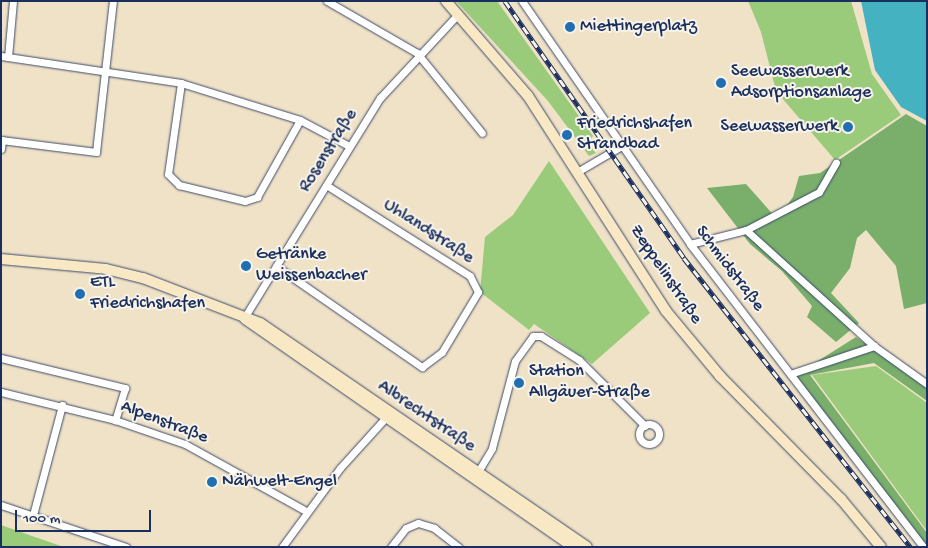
<!DOCTYPE html>
<html>
<head>
<meta charset="utf-8">
<style>
  body { margin:0 }
  #map { position:relative; width:928px; height:548px; overflow:hidden; background:#f0e2c6; font-family:"Gochi Hand",sans-serif }
  div>[style] { position:absolute }
  .green>* { inset:0; background:#99cb7b }
  .forest>* { inset:0; background:#7aaf6b }
  .water>* { inset:0; background:#45b2c2 }
  .roads { filter:drop-shadow(0 0 1px #3b4a6e) drop-shadow(0 0 1px #3b4a6e) }
  .street>* { height:7px; margin:-3.5px; padding:0 3.5px; transform-origin:3.5px; border-radius:3.5px; background:#fff }
  .street>.ring { margin:-3.5px; padding:0; box-sizing:content-box; background:none; border:7px solid #fff; border-radius:50% }
  .secondary>* { height:10px; margin:-5px; padding:0 5px; transform-origin:5px; border-radius:5px; background:#f8e8c3 }
  .rail>* { height:4.5px; margin-top:-2.25px; transform-origin:0; background:repeating-linear-gradient(90deg,#f7f3e8 0 8px,#1b2f5e 0 16px); box-sizing:border-box; border-block:1px solid #1b2f5e }
  .dots>* { width:14px; height:14px; translate:-50% -50%; box-sizing:border-box; border:2px solid #f7f3e8; border-radius:50% }
  span { translate:-50% -50%; white-space:nowrap; text-align:center; line-height:1.15; -webkit-text-stroke:4px #f7f3e8; paint-order:stroke }
  .poi-label { font-size:18px; color:#1b2f5e }
  .left { translate:0 -50%; text-align:left }
  .right { translate:-100% -50%; text-align:right }
  .street-label { font-size:18px; color:#1b2f5e }
  .frame { position:absolute; inset:0; border:2px solid #1b2f5e; pointer-events:none }
  .scale { position:absolute; left:15px; top:510px; width:136px; height:22px; box-sizing:border-box; border:2px solid #1b2f5e; border-top:0; padding-left:6px; font-size:15px; line-height:18px; white-space:nowrap; color:#1b2f5e; -webkit-text-stroke:4px #f7f3e8; paint-order:stroke }
</style>
</head>
<body>
<div id="map">
  <div class="green">
    <i style="clip-path:polygon(456px 1px,497px 1px,593px 136px,587px 143px,596px 153px,589px 156px,548px 101px)"></i>
    <i style="clip-path:polygon(748px 1px,851px 1px,872px 74px,901px 115px,835px 160px,776px 91px,761px 32px)"></i>
    <i style="clip-path:polygon(549px 161px,650px 313px,592px 364px,534px 324px,529px 330px,480px 292px,485px 237px,513px 215px)"></i>
    <i style="clip-path:polygon(876px 366px,927px 403px,927px 531px,812px 375px)"></i>
    <i style="clip-path:polygon(1px 525px,32px 536px,64px 547px,1px 547px)"></i>
  </div>
  <div class="forest">
    <i style="clip-path:polygon(906px 114px,927px 126px,927px 303px,904px 309px,896px 266px,866px 230px,857px 238px,850px 268px,831px 293px,859px 323px,836px 342px,807px 317px,812px 306px,782px 271px,750px 244px,707px 188px,746px 184px,777px 219px,793px 197px,799px 176px,820px 173px)"></i>
    <i style="clip-path:polygon(856px 337px,927px 388px,927px 401px,874px 363px,810px 375px,927px 533px,927px 547px,919px 547px,794px 376px)"></i>
  </div>
  <div class="water">
    <i style="clip-path:polygon(861px 1px,927px 1px,927px 121px,901px 107px,875px 70px)"></i>
  </div>
  <div class="roads">
    <div class="street">
      <i style="left:327px;top:1px;width:104px;rotate:30deg"></i>
      <i style="left:417px;top:53px;width:103px;rotate:50.9deg"></i>
      <i style="left:522px;top:1px;width:295px;rotate:55.3deg"></i>
      <i style="left:690px;top:244px;width:382px;rotate:52.4deg"></i>
      <i style="left:1px;top:56px;width:182px;rotate:8.5deg"></i>
      <i style="left:181px;top:83px;width:125px;rotate:17.3deg"></i>
      <i style="left:300px;top:120px;width:55px;rotate:28deg"></i>
      <i style="left:8px;top:57px;width:56px;rotate:-84.9deg"></i>
      <i style="left:181px;top:83px;width:92px;rotate:98.1deg"></i>
      <i style="left:168px;top:174px;width:16px;rotate:45deg"></i>
      <i style="left:179px;top:185px;width:68px;rotate:13.6deg"></i>
      <i style="left:245px;top:201px;width:13px;rotate:-18deg"></i>
      <i style="left:257px;top:197px;width:88px;rotate:-60.8deg"></i>
      <i style="left:1px;top:140px;width:96px;rotate:7.2deg"></i>
      <i style="left:96px;top:152px;width:152px;rotate:-83.6deg"></i>
      <i style="left:1px;top:149px;width:9px;rotate:-84deg"></i>
      <i style="left:577px;top:172px;width:50px;rotate:-30.2deg"></i>
      <i style="left:746px;top:230px;width:173px;rotate:42.2deg"></i>
      <i style="left:874px;top:346px;width:65px;rotate:35.6deg"></i>
      <i style="left:690px;top:244px;width:58px;rotate:-14deg"></i>
      <i style="left:746px;top:230px;width:82px;rotate:-27.5deg"></i>
      <i style="left:819px;top:192px;width:34px;rotate:-60deg"></i>
      <i style="left:276px;top:266px;width:178px;rotate:34.7deg"></i>
      <i style="left:422px;top:367px;width:25px;rotate:-37deg"></i>
      <i style="left:442px;top:352px;width:70px;rotate:-59deg"></i>
      <i style="left:478px;top:292px;width:18px;rotate:-117deg"></i>
      <i style="left:470px;top:276px;width:170px;rotate:-147.7deg"></i>
      <i style="left:244px;top:318px;width:259px;rotate:-58.3deg"></i>
      <i style="left:380px;top:98px;width:115px;rotate:-47.1deg"></i>
      <i style="left:1px;top:358px;width:128px;rotate:13.6deg"></i>
      <i style="left:125px;top:388px;width:34px;rotate:107deg"></i>
      <i style="left:790px;top:374px;width:89px;rotate:-18.4deg"></i>
      <i style="left:1px;top:392px;width:117px;rotate:13.8deg"></i>
      <i style="left:115px;top:420px;width:74px;rotate:18.9deg"></i>
      <i style="left:185px;top:444px;width:138px;rotate:29deg"></i>
      <i class="ring" style="left:639px;top:424px;width:13px;height:13px"></i>
      <i style="left:476px;top:475px;width:31px;rotate:-59deg"></i>
      <i style="left:492px;top:448px;width:90px;rotate:-75.2deg"></i>
      <i style="left:515px;top:361px;width:31px;rotate:-54deg"></i>
      <i style="left:533px;top:336px;width:8px"></i>
      <i style="left:541px;top:336px;width:45px;rotate:32.3deg"></i>
      <i style="left:579px;top:360px;width:93px;rotate:45deg"></i>
      <i style="left:1px;top:505px;width:132px;rotate:18.6deg"></i>
      <i style="left:33px;top:515px;width:114px;rotate:-75.2deg"></i>
      <i style="left:282px;top:547px;width:98px;rotate:-53.7deg"></i>
      <i style="left:340px;top:468px;width:72px;rotate:-47.8deg"></i>
      <i style="left:391px;top:547px;width:24px;rotate:-52deg"></i>
      <i style="left:406px;top:528px;width:13px;rotate:-23deg"></i>
      <i style="left:418px;top:523px;width:17px;rotate:17deg"></i>
      <i style="left:434px;top:528px;width:31px;rotate:38deg"></i>
    </div>
    <div class="secondary">
      <i style="left:446px;top:1px;width:125px;rotate:49.2deg"></i>
      <i style="left:528px;top:96px;width:255px;rotate:57.3deg"></i>
      <i style="left:666px;top:311px;width:85px;rotate:50.3deg"></i>
      <i style="left:720px;top:376px;width:173px;rotate:45.5deg"></i>
      <i style="left:841px;top:499px;width:62px;rotate:50.2deg"></i>
      <i style="left:1px;top:259px;width:105px;rotate:5.4deg"></i>
      <i style="left:106px;top:269px;width:38px;rotate:14deg"></i>
      <i style="left:143px;top:278px;width:125px;rotate:21deg"></i>
      <i style="left:260px;top:323px;width:396px;rotate:34.4deg"></i>
      <i style="left:245px;top:319px;width:399px;rotate:34.8deg"></i>
    </div>
  </div>
  <div class="rail">
    <i style="left:505px;top:1px;width:313px;rotate:55.1deg"></i>
    <i style="left:684px;top:258px;width:367px;rotate:51.9deg"></i>
  </div>
  <div class="dots">
    <i style="left:570px;top:27px;background:#1f6fb2"></i>
    <i style="left:721px;top:83px;background:#1f6fb2"></i>
    <i style="left:848px;top:127px;background:#1f6fb2"></i>
    <i style="left:567px;top:135px;background:#1f6fb2"></i>
    <i style="left:246px;top:266px;background:#1f6fb2"></i>
    <i style="left:80px;top:294px;background:#1f6fb2"></i>
    <i style="left:519px;top:383px;background:#1f6fb2"></i>
    <i style="left:212px;top:482px;background:#1f6fb2"></i>
  </div>
  <div class="poi-label">
    <span class="left" style="left:580px;top:27px">Miettingerplatz</span>
    <span class="left" style="left:731px;top:83px">Seewasserwerk<br>Adsorptionsanlage</span>
    <span class="left" style="left:577px;top:135px">Friedrichshafen<br>Strandbad</span>
    <span class="right" style="left:838px;top:127px">Seewasserwerk</span>
    <span class="left" style="left:256px;top:266px">Getränke<br>Weissenbacher</span>
    <span class="left" style="left:90px;top:294px">ETL<br>Friedrichshafen</span>
    <span class="left" style="left:529px;top:383px">Station<br>Allgäuer-Straße</span>
    <span class="left" style="left:222px;top:482px">Nähwelt-Engel</span>
  </div>
  <div class="street-label">
    <span style="left:329px;top:151px;rotate:-58deg">Rosenstraße</span>
    <span style="left:428px;top:232px;rotate:33deg">Uhlandstraße</span>
    <span style="left:729px;top:269px;rotate:53deg">Schmidstraße</span>
    <span style="left:665px;top:275px;rotate:56deg">Zeppelinstraße</span>
    <span style="left:426px;top:417px;rotate:34deg">Albrechtstraße</span>
    <span style="left:164px;top:423px;rotate:21deg">Alpenstraße</span>
  </div>
  <div class="frame"></div>
  <div class="scale">100 m</div>
</div>
</body>
</html>
